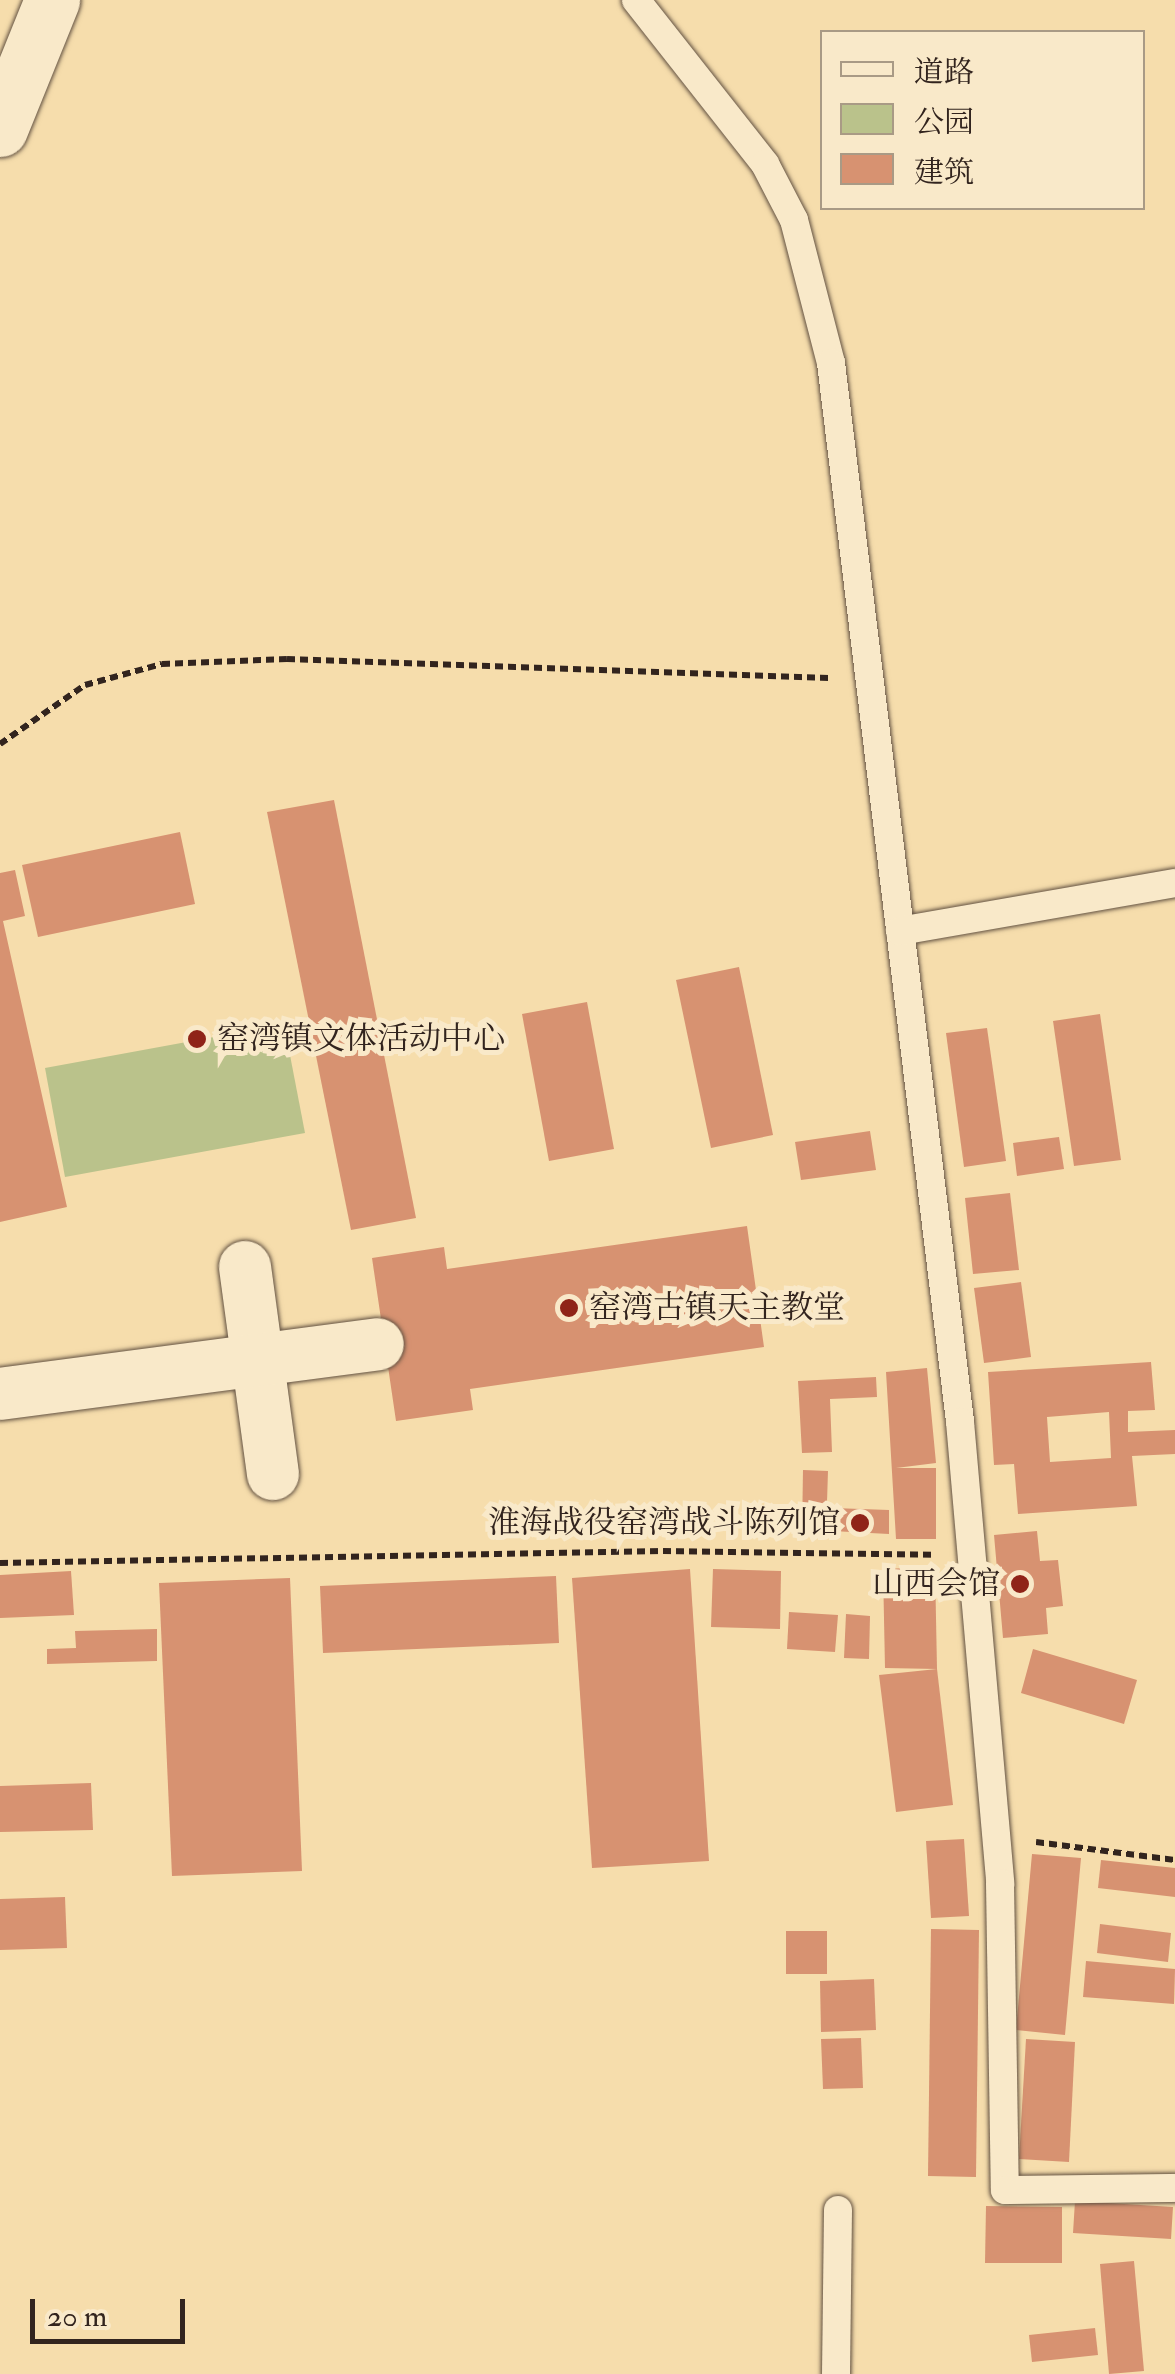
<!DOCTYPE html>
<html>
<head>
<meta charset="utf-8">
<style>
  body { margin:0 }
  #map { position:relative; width:1175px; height:2374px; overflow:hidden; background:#f6ddac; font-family:"IM FELL Double Pica","Noto Serif SC",serif }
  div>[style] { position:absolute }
  .green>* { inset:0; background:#bac28b }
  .building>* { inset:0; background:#d79271 }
  .path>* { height:6px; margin-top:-3px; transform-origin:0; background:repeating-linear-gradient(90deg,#32241e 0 8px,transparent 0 13px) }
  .roads { filter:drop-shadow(0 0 2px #635242) drop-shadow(0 0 2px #635242) }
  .lane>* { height:28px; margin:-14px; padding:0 14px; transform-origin:14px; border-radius:14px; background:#f9e9c9 }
  .street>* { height:52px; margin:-26px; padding:0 26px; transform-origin:26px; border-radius:26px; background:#f9e9c9 }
  .secondary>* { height:55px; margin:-27.5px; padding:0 27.5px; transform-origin:27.5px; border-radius:27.5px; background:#f9e9c9 }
  .dots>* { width:28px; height:28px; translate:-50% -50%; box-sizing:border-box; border:5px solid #f9e9c9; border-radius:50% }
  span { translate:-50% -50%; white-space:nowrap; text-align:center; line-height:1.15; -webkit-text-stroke:10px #f9e9c9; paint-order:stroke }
  .poi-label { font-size:32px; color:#32241e }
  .left { translate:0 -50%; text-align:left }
  .right { translate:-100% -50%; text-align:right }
  .legend { position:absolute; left:820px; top:30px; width:325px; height:180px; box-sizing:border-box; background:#f9e9c9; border:2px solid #a99a85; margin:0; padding:12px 18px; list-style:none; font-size:30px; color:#32241e }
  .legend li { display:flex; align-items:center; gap:20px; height:50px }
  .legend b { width:50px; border:2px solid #a99a85 }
  .scale { position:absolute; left:30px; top:2299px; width:155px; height:45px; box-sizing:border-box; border:5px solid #32241e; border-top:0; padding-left:12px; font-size:30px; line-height:35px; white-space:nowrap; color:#32241e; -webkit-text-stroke:8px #f9e9c9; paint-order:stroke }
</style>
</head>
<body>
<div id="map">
  <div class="green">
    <i style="clip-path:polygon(284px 1024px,305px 1133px,65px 1177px,45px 1068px)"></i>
  </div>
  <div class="building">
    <i style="clip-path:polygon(334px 800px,416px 1218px,351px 1230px,267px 812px)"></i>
    <i style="clip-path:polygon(180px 832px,195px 904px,38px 937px,22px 865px)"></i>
    <i style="clip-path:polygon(15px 870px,25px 916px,3px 921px,67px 1207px,0 1222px,0 873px)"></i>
    <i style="clip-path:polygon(739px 967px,773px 1135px,711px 1148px,676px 980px)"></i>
    <i style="clip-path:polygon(587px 1002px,614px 1149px,549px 1161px,522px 1014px)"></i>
    <i style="clip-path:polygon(1100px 1014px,1121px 1160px,1074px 1166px,1053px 1021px)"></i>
    <i style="clip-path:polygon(987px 1028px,1006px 1161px,964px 1167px,946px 1033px)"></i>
    <i style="clip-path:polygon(870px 1131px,876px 1170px,801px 1180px,795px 1142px)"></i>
    <i style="clip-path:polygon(1059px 1137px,1064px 1169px,1017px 1176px,1013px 1143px)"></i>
    <i style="clip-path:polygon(1010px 1193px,1019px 1270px,973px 1274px,965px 1198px)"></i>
    <i style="clip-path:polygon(747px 1226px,764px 1347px,470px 1389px,473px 1410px,396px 1421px,372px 1258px,444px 1247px,447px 1269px)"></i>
    <i style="clip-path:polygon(1021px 1282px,1031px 1357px,984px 1363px,974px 1288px)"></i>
    <i style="clip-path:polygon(evenodd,1151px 1362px,1155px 1410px,1128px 1411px,1128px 1432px,1175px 1430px,1175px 1454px,1132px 1456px,1137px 1506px,1018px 1514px,1014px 1464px,994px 1465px,988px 1372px,1151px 1362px,1109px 1412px,1111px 1458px,1050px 1462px,1047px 1417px,1109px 1412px)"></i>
    <i style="clip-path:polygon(927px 1368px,936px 1463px,896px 1468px,936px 1468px,936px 1539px,896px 1539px,886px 1372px)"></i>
    <i style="clip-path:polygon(876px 1377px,877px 1397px,830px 1399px,832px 1452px,802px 1453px,798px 1381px)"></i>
    <i style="clip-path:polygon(803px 1470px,828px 1471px,826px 1533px,802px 1533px)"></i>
    <i style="clip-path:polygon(833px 1508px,889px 1510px,889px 1534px,832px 1531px)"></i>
    <i style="clip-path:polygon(1037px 1531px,1040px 1561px,1058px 1560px,1063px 1606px,1046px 1608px,1048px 1634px,1003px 1638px,994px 1535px)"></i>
    <i style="clip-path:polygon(935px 1567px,937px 1669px,885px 1668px,883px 1569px)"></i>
    <i style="clip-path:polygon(690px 1569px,709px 1861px,592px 1868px,572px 1578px)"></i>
    <i style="clip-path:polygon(713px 1569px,781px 1571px,780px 1629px,711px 1627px)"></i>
    <i style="clip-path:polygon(71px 1571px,74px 1615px,0 1618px,0 1575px)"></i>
    <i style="clip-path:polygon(556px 1576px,559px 1643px,323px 1653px,320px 1586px)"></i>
    <i style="clip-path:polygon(290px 1578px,302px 1871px,172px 1876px,159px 1583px)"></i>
    <i style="clip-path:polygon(789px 1612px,838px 1615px,835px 1652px,787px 1649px)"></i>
    <i style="clip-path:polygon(846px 1614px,870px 1616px,869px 1659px,844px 1658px)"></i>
    <i style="clip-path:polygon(157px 1629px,157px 1661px,47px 1664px,47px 1649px,76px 1648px,75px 1631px)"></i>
    <i style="clip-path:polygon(1033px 1649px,1137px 1680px,1124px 1724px,1021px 1693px)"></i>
    <i style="clip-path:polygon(937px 1669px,953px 1805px,896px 1812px,879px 1675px)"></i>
    <i style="clip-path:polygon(91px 1783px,93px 1830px,0 1832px,0 1786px)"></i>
    <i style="clip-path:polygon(964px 1839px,969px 1916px,931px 1918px,926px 1841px)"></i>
    <i style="clip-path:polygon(1032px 1854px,1081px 1858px,1065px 2035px,1016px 2030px)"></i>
    <i style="clip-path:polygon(1101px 1860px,1175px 1868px,1175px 1897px,1098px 1888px)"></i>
    <i style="clip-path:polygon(65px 1897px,67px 1948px,0 1950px,0 1899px)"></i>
    <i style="clip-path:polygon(1100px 1924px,1171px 1933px,1168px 1962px,1097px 1953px)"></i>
    <i style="clip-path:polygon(931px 1929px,979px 1930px,976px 2177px,928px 2176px)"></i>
    <i style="clip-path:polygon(786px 1931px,827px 1931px,827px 1974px,786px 1974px)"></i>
    <i style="clip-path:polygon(1086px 1961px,1175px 1969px,1174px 2004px,1083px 1997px)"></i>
    <i style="clip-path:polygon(874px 1979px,876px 2030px,821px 2032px,820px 1981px)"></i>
    <i style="clip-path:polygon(861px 2038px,863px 2088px,823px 2089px,821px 2039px)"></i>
    <i style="clip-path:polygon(1026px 2039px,1075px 2042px,1069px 2162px,1019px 2159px)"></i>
    <i style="clip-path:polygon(1075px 2201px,1173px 2207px,1171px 2239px,1073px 2233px)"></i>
    <i style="clip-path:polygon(986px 2206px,1062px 2207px,1062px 2263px,985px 2263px)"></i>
    <i style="clip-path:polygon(1134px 2261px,1144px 2371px,1109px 2374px,1100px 2264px)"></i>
    <i style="clip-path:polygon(1095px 2328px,1098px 2355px,1032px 2362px,1029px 2335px)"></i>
  </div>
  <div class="path">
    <i style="left:0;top:744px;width:103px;rotate:-34.8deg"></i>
    <i style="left:85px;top:685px;width:80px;rotate:-15.3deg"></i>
    <i style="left:162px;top:664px;width:125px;rotate:-2.3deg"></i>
    <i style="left:287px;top:659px;width:542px;rotate:2.01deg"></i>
    <i style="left:0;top:1563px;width:663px;rotate:-1.04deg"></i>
    <i style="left:663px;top:1551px;width:272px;rotate:0.8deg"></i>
    <i style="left:1036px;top:1842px;width:140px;rotate:7.4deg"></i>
  </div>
  <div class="roads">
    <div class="lane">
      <i style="left:636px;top:0;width:209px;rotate:51.8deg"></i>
      <i style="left:765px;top:164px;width:63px;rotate:62.6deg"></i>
      <i style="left:794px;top:220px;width:148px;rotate:75.5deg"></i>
      <i style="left:831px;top:363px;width:1067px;rotate:83.05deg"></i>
      <i style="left:960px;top:1422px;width:463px;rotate:85deg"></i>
      <i style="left:1000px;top:1883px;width:307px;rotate:89.1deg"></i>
      <i style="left:1005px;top:2190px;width:170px;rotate:-0.7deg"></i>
      <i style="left:900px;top:931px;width:279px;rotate:-9.9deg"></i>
      <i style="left:836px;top:2374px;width:164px;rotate:-89.3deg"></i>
    </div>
    <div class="street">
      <i style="left:245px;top:1267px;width:209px;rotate:82.3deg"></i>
      <i style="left:0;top:1394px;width:381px;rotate:-7.5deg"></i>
    </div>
    <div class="secondary">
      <i style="left:0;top:129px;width:139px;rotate:-68deg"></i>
    </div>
  </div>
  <div class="dots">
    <i style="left:197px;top:1039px;background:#8f2418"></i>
    <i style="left:569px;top:1308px;background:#8f2418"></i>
    <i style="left:860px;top:1523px;background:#8f2418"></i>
    <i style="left:1020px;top:1584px;background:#8f2418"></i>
  </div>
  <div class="poi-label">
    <span class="left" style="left:217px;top:1039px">窑湾镇文体活动中心</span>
    <span class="left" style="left:589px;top:1308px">窑湾古镇天主教堂</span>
    <span class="right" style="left:840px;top:1523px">淮海战役窑湾战斗陈列馆</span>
    <span class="right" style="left:1000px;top:1584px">山西会馆</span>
  </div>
  <ul class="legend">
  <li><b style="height:12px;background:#f9e9c9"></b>道路</li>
  <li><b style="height:28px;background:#bac28b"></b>公园</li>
  <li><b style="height:28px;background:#d79271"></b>建筑</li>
  </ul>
  <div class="scale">20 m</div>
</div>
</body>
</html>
